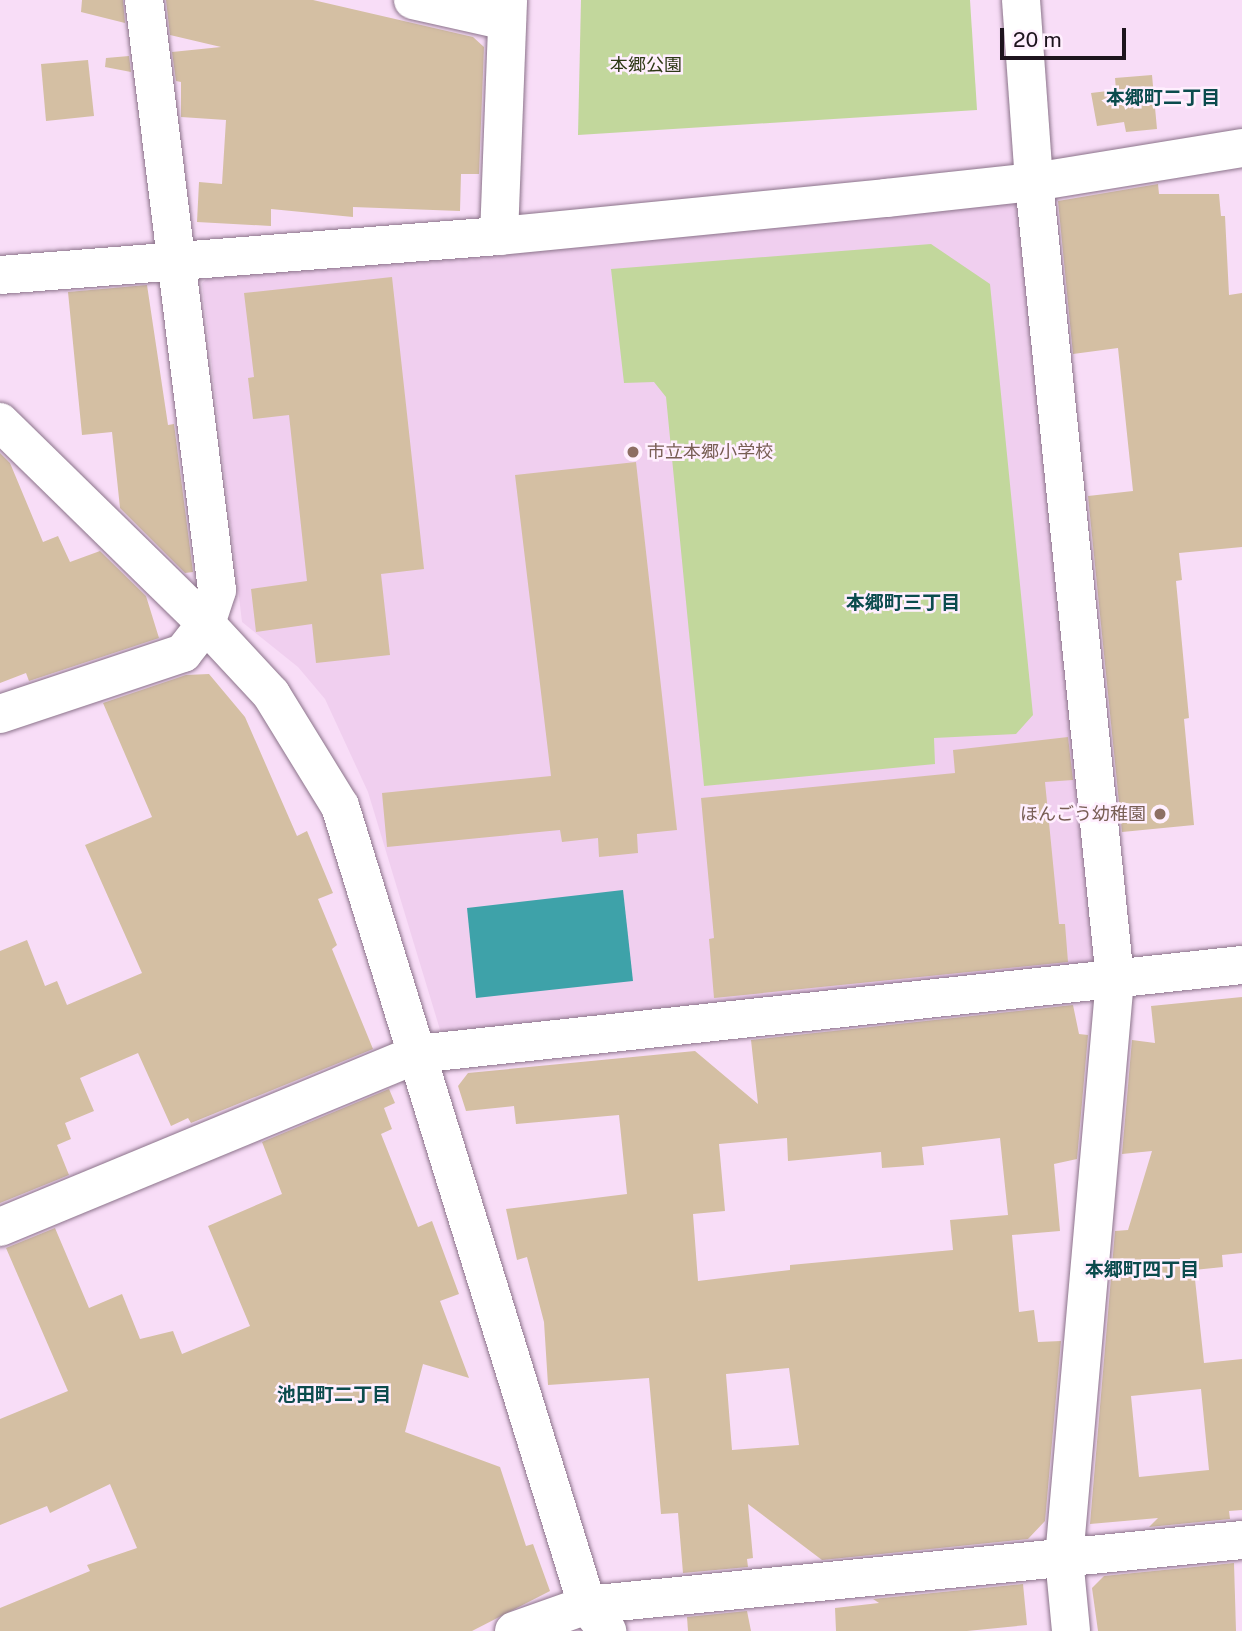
<!DOCTYPE html>
<html>
<head>
<meta charset="utf-8">
<style>
  body { margin:0 }
  #map { position:relative; width:1242px; height:1631px; overflow:hidden; background:#f8ddf7; font-family:"Public Sans","Noto Sans JP",sans-serif }
  div>[style] { position:absolute }
  .built>* { inset:0; background:#f0cfef }
  .green>* { inset:0; background:#c2d79c }
  .water>* { inset:0; background:#3ea2a9 }
  .building>* { inset:0; background:#d4bfa3 }
  .roads { filter:drop-shadow(0 0 2px #8b738a) drop-shadow(0 0 2px #8b738a) }
  .street>* { height:38px; margin:-19px; padding:0 19px; transform-origin:19px; border-radius:19px; background:#fff }
  .dots>* { width:19px; height:19px; translate:-50% -50%; box-sizing:border-box; border:4px solid #ffeffe; border-radius:50% }
  span { translate:-50% -50%; white-space:nowrap; text-align:center; line-height:1.15; -webkit-text-stroke:5px #ffeffe; paint-order:stroke }
  .park-label { font-size:18px; color:#2d3815 }
  .education-label { font-size:18px; color:#785e54 }
  .left { translate:0 -50%; text-align:left }
  .right { translate:-100% -50%; text-align:right }
  .neighbourhood-label { font-size:19px; color:#0b4b4d; font-weight:700 }
  .scale { position:absolute; left:1000px; top:28px; width:126px; height:32px; box-sizing:border-box; border:4px solid #1d141d; border-top:0; padding-left:9px; font-size:21px; line-height:24px; white-space:nowrap; color:#1d141d; -webkit-text-stroke:5px #ffeffe; paint-order:stroke }
</style>
</head>
<body>
<div id="map">
  <div class="built">
    <i style="clip-path:polygon(1016px 202px,1100px 956px,1082px 971px,441px 1033px,368px 792px,325px 699px,298px 667px,242px 622px,202px 283px,215px 272px)"></i>
  </div>
  <div class="green">
    <i style="clip-path:polygon(581px 0,970px 0,977px 110px,578px 135px)"></i>
    <i style="clip-path:polygon(931px 244px,990px 284px,1033px 715px,1016px 734px,934px 738px,935px 764px,704px 786px,666px 397px,654px 382px,624px 383px,611px 269px)"></i>
  </div>
  <div class="water">
    <i style="clip-path:polygon(623px 890px,633px 981px,476px 998px,467px 908px)"></i>
  </div>
  <div class="building">
    <i style="clip-path:polygon(82px 0,123px 0,125px 23px,81px 12px)"></i>
    <i style="clip-path:polygon(166px 0,313px 0,473px 37px,484px 47px,479px 174px,461px 174px,460px 211px,353px 207px,353px 217px,271px 209px,271px 226px,197px 222px,199px 182px,222px 184px,226px 120px,181px 117px,181px 82px,176px 81px,172px 52px,221px 47px,170px 35px)"></i>
    <i style="clip-path:polygon(129px 56px,131px 72px,105px 67px,106px 58px)"></i>
    <i style="clip-path:polygon(88px 60px,94px 116px,46px 121px,41px 64px)"></i>
    <i style="clip-path:polygon(1152px 75px,1157px 129px,1126px 132px,1124px 122px,1097px 126px,1091px 93px,1116px 90px,1115px 78px)"></i>
    <i style="clip-path:polygon(1158px 184px,1159px 194px,1219px 194px,1221px 216px,1225px 216px,1229px 295px,1242px 293px,1242px 547px,1179px 553px,1182px 580px,1176px 581px,1189px 718px,1184px 719px,1194px 825px,1122px 832px,1088px 496px,1133px 491px,1118px 348px,1073px 354px,1058px 201px)"></i>
    <i style="clip-path:polygon(392px 277px,424px 569px,381px 574px,390px 655px,316px 663px,312px 624px,256px 632px,251px 589px,307px 581px,289px 415px,253px 419px,248px 378px,254px 377px,244px 293px)"></i>
    <i style="clip-path:polygon(147px 285px,168px 425px,174px 424px,193px 572px,185px 573px,120px 508px,112px 432px,82px 435px,68px 292px)"></i>
    <i style="clip-path:polygon(0 453px,10px 463px,43px 542px,58px 536px,70px 562px,100px 551px,146px 596px,159px 638px,29px 681px,26px 673px,0 683px)"></i>
    <i style="clip-path:polygon(636px 462px,677px 830px,637px 834px,638px 853px,599px 857px,598px 838px,562px 842px,560px 830px,387px 847px,382px 793px,551px 776px,515px 475px)"></i>
    <i style="clip-path:polygon(209px 674px,245px 717px,297px 836px,307px 831px,333px 893px,318px 899px,337px 945px,332px 949px,373px 1049px,191px 1123px,188px 1118px,171px 1126px,138px 1053px,80px 1078px,94px 1111px,65px 1123px,71px 1139px,57px 1145px,69px 1175px,0 1203px,0 951px,27px 940px,45px 986px,57px 981px,67px 1005px,142px 973px,85px 845px,152px 817px,103px 703px,186px 675px)"></i>
    <i style="clip-path:polygon(1068px 737px,1073px 780px,1045px 782px,1059px 924px,1065px 924px,1068px 962px,714px 998px,709px 939px,714px 938px,701px 798px,955px 773px,953px 750px)"></i>
    <i style="clip-path:polygon(evenodd,1242px 997px,1242px 1253px,1222px 1255px,1223px 1267px,1194px 1270px,1204px 1363px,1242px 1359px,1242px 1510px,1229px 1511px,1230px 1519px,1149px 1527px,1158px 1518px,1090px 1524px,1115px 1231px,1128px 1230px,1152px 1151px,1122px 1154px,1132px 1040px,1155px 1043px,1151px 1006px,1242px 997px,1201px 1389px,1209px 1470px,1139px 1477px,1131px 1396px,1201px 1389px)"></i>
    <i style="clip-path:polygon(evenodd,1073px 1005px,1079px 1034px,1088px 1035px,1077px 1159px,1054px 1164px,1060px 1231px,1012px 1235px,1019px 1312px,1034px 1310px,1038px 1342px,1061px 1341px,1045px 1521px,1028px 1539px,822px 1560px,748px 1504px,753px 1558px,747px 1559px,748px 1567px,683px 1573px,678px 1513px,661px 1514px,649px 1378px,548px 1385px,544px 1322px,527px 1257px,517px 1260px,506px 1209px,627px 1194px,619px 1115px,516px 1124px,514px 1106px,466px 1111px,458px 1086px,468px 1073px,695px 1051px,758px 1104px,751px 1040px,1073px 1005px,787px 1138px,788px 1161px,881px 1152px,882px 1168px,924px 1165px,922px 1147px,1000px 1138px,1008px 1215px,950px 1220px,953px 1250px,790px 1265px,790px 1270px,698px 1281px,693px 1214px,725px 1211px,719px 1144px,787px 1138px,1073px 1005px,789px 1368px,799px 1445px,732px 1450px,726px 1374px,789px 1368px)"></i>
    <i style="clip-path:polygon(389px 1089px,395px 1103px,384px 1108px,392px 1129px,381px 1134px,418px 1227px,432px 1221px,459px 1294px,440px 1301px,469px 1378px,423px 1364px,405px 1432px,500px 1467px,526px 1546px,533px 1544px,550px 1591px,472px 1631px,0 1631px,0 1608px,90px 1571px,87px 1565px,137px 1548px,110px 1484px,50px 1513px,47px 1506px,0 1525px,0 1419px,68px 1391px,6px 1248px,55px 1228px,89px 1308px,122px 1294px,140px 1339px,173px 1331px,182px 1354px,250px 1326px,208px 1226px,282px 1194px,262px 1142px)"></i>
    <i style="clip-path:polygon(1234px 1563px,1236px 1631px,1098px 1631px,1092px 1588px,1104px 1576px)"></i>
    <i style="clip-path:polygon(1023px 1584px,1027px 1625px,967px 1631px,836px 1631px,835px 1608px,879px 1603px,873px 1599px)"></i>
    <i style="clip-path:polygon(747px 1611px,751px 1631px,688px 1631px,687px 1617px)"></i>
  </div>
  <div class="roads">
    <div class="street">
      <i style="left:413px;top:0;width:96px;rotate:12.6deg"></i>
      <i style="left:1021px;top:0;width:182px;rotate:85.9deg"></i>
      <i style="left:1034px;top:182px;width:801px;rotate:84.2deg"></i>
      <i style="left:1115px;top:979px;width:581px;rotate:95.03deg"></i>
      <i style="left:1064px;top:1558px;width:73px;rotate:84.5deg"></i>
      <i style="left:499px;top:236px;width:236px;rotate:-87.8deg"></i>
      <i style="left:0;top:275px;width:501px;rotate:-4.47deg"></i>
      <i style="left:499px;top:236px;width:389px;rotate:-5.6deg"></i>
      <i style="left:886px;top:198px;width:149px;rotate:-6.2deg"></i>
      <i style="left:1034px;top:182px;width:211px;rotate:-9.3deg"></i>
      <i style="left:0;top:422px;width:289px;rotate:44.4deg"></i>
      <i style="left:206px;top:624px;width:96px;rotate:47.1deg"></i>
      <i style="left:271px;top:694px;width:132px;rotate:58.4deg"></i>
      <i style="left:340px;top:806px;width:836px;rotate:72.82deg"></i>
      <i style="left:587px;top:1605px;width:33px;rotate:52deg"></i>
      <i style="left:0;top:714px;width:193px;rotate:-18.4deg"></i>
      <i style="left:183px;top:653px;width:37px;rotate:-52deg"></i>
      <i style="left:206px;top:624px;width:36px;rotate:-72deg"></i>
      <i style="left:217px;top:590px;width:594px;rotate:-97.05deg"></i>
      <i style="left:0;top:1227px;width:451px;rotate:-22.5deg"></i>
      <i style="left:417px;top:1054px;width:830px;rotate:-6.16deg"></i>
      <i style="left:514px;top:1631px;width:77px;rotate:-19.6deg"></i>
      <i style="left:587px;top:1605px;width:658px;rotate:-5.67deg"></i>
    </div>
  </div>
  <div class="dots">
    <i style="left:633px;top:452px;background:#8d6e63"></i>
    <i style="left:1160px;top:814px;background:#8d6e63"></i>
  </div>
  <div class="park-label">
    <span style="left:646px;top:65px">本郷公園</span>
  </div>
  <div class="education-label">
    <span class="left" style="left:647px;top:452px">市立本郷小学校</span>
    <span class="right" style="left:1146px;top:814px">ほんごう幼稚園</span>
  </div>
  <div class="neighbourhood-label">
    <span style="left:1163px;top:98px">本郷町二丁目</span>
    <span style="left:903px;top:603px">本郷町三丁目</span>
    <span style="left:1142px;top:1270px">本郷町四丁目</span>
    <span style="left:334px;top:1395px">池田町二丁目</span>
  </div>
  <div class="scale">20 m</div>
</div>
</body>
</html>
